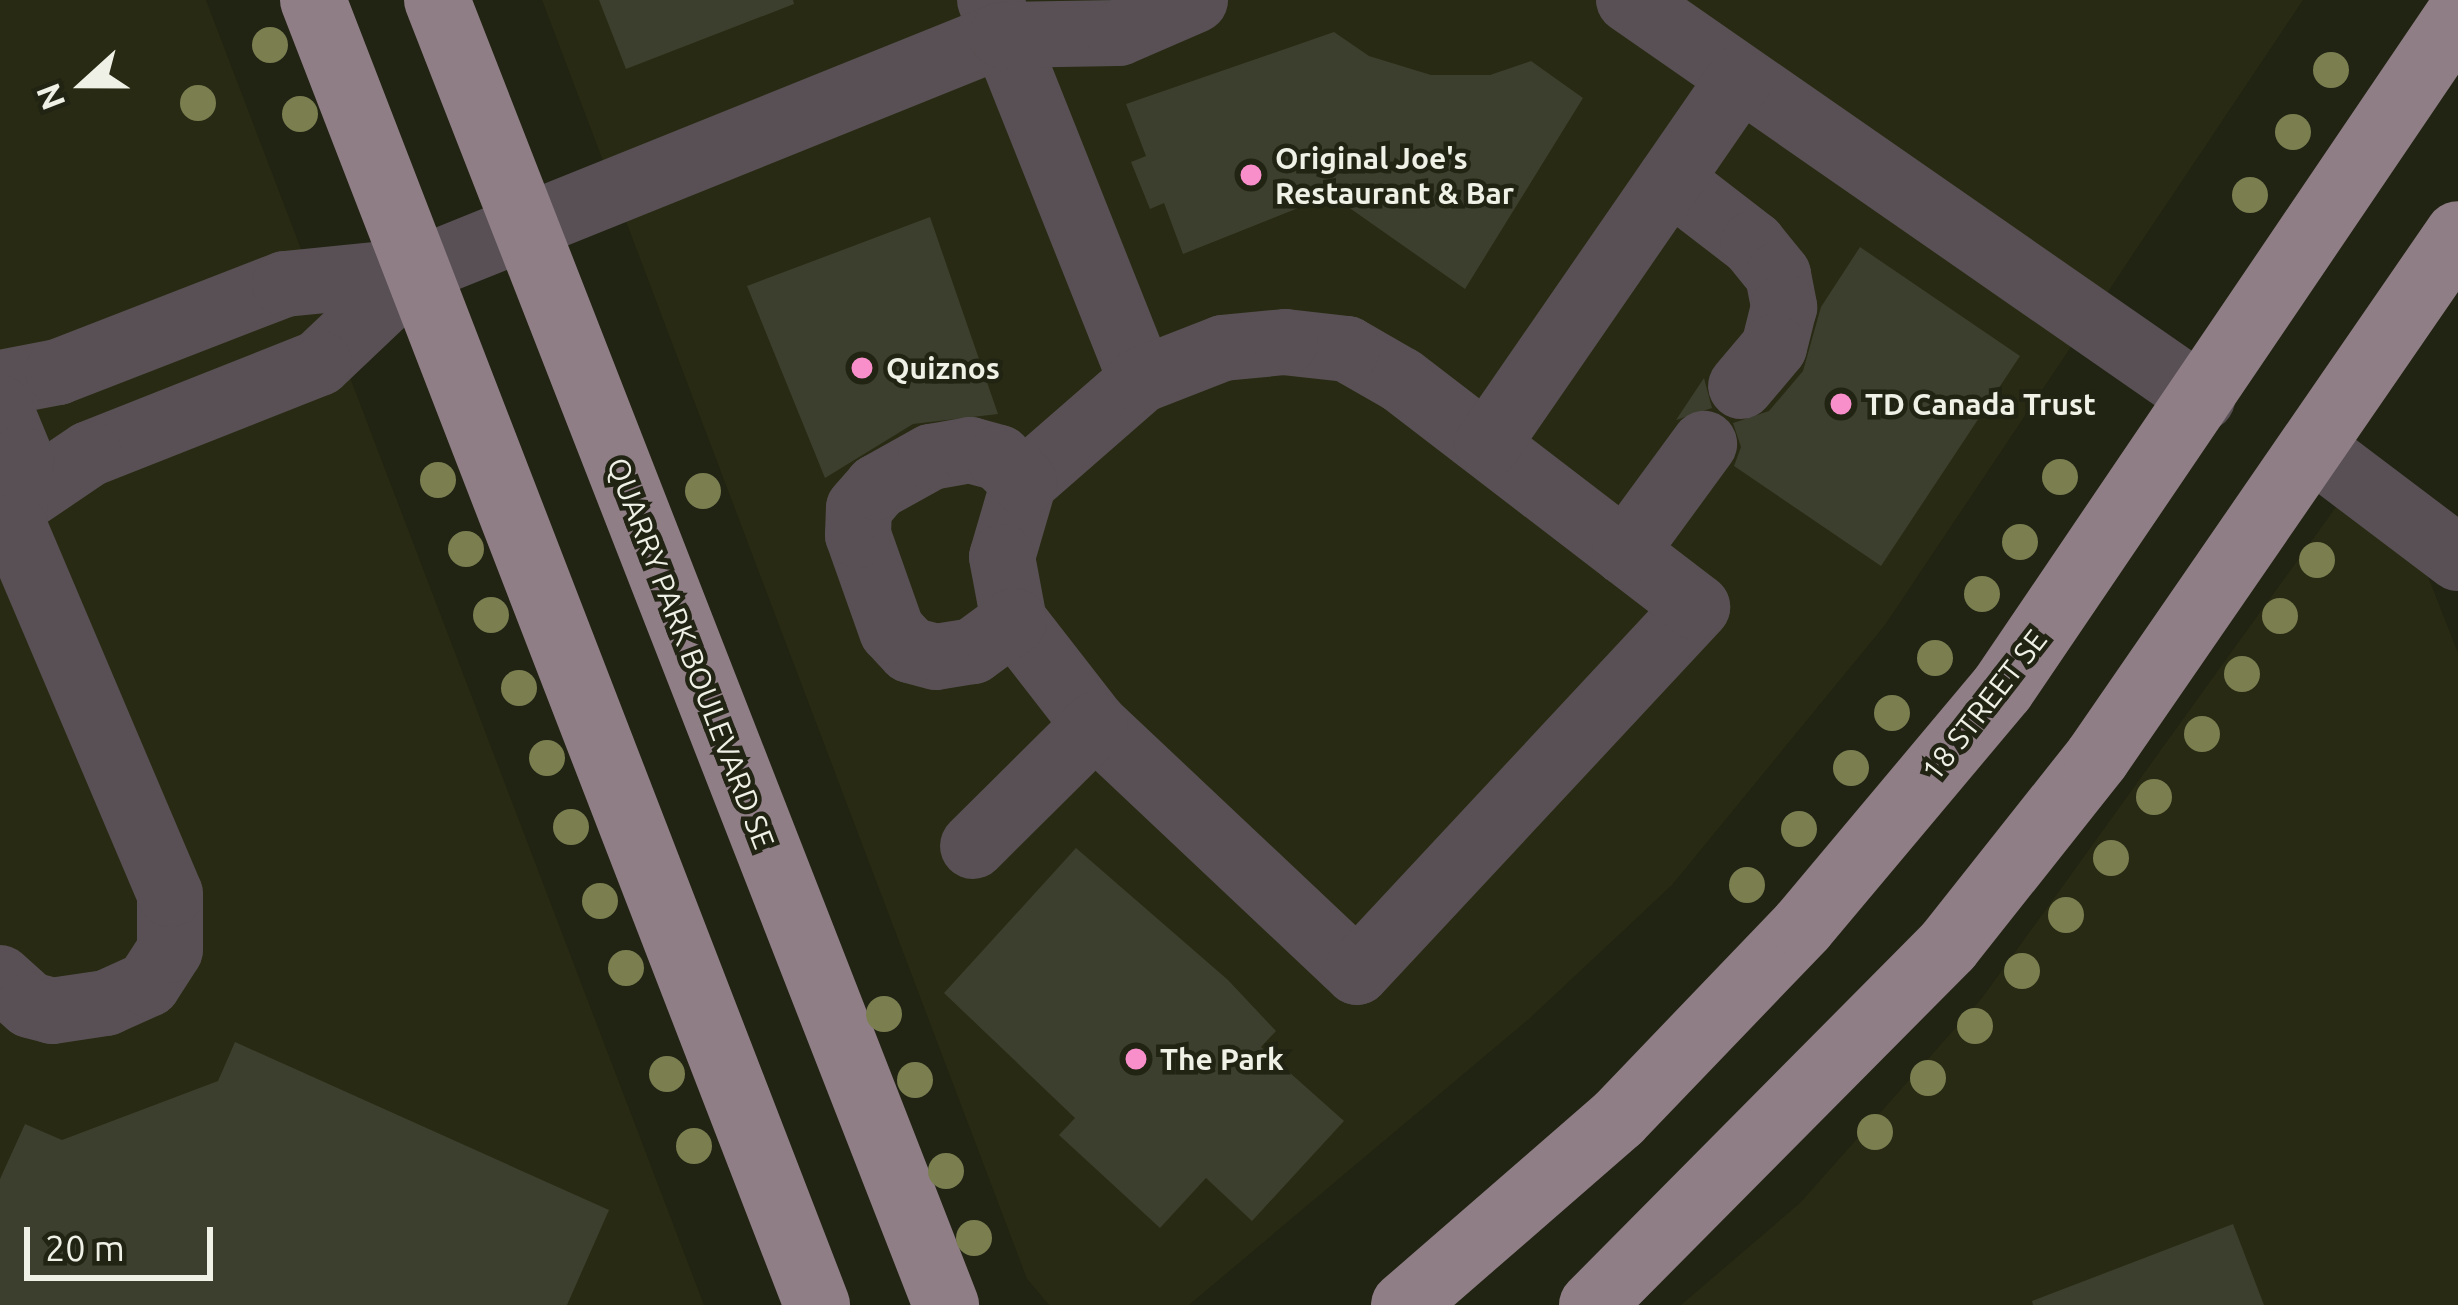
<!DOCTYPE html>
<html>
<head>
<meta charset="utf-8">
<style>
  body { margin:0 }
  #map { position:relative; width:2458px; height:1305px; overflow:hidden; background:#212313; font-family:Ubuntu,sans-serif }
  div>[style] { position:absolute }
  .built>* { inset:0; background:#282a13 }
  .building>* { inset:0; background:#3d3f2e }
  .minor>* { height:66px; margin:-33px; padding:0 33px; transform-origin:33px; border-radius:33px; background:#585054 }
  .major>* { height:66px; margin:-33px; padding:0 33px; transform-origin:33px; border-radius:33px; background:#8f7e86 }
  .trees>* { width:36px; height:36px; margin:-18px; border-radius:50%; background:#7b7f50 }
  .dots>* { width:33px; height:33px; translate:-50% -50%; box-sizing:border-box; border:6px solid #212313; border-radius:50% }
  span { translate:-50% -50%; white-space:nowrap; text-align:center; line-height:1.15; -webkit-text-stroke:9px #212313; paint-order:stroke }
  .poi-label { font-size:30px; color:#eff0e6; font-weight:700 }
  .left { translate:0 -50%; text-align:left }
  .street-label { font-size:30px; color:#eff0e6 }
  .north { position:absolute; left:24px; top:24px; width:120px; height:120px; -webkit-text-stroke:9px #212313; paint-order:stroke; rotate:249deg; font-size:33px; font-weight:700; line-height:48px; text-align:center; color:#eff0e6 }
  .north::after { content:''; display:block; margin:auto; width:42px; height:54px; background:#eff0e6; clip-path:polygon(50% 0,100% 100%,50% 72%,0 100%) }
  .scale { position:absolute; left:24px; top:1227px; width:189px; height:54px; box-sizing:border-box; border:6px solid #eff0e6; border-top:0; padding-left:15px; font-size:36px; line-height:42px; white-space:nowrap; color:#eff0e6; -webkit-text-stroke:9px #212313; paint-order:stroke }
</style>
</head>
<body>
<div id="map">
  <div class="built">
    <i style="clip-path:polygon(0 0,206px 0,704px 1305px,0 1305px)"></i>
    <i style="clip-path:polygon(542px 0,2303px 0,1885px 625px,1672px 885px,1529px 1019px,1189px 1305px,1049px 1305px,1027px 1279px)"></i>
    <i style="clip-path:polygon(2341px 500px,2427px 574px,2458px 653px,2458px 1305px,1681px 1305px,1800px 1203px,1982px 998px)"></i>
  </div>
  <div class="building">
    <i style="clip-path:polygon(599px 0,793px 0,794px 4px,626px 69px)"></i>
    <i style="clip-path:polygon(1334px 32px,1369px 56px,1431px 75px,1490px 75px,1531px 61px,1583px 98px,1465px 289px,1331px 195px,1183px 254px,1164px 203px,1150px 209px,1131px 162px,1146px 156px,1126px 104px)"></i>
    <i style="clip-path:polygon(930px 217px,998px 414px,913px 424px,825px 478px,747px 286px)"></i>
    <i style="clip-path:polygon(1860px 247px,2020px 356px,1881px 566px,1734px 466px,1741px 447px,1733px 423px,1769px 411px,1803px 371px,1821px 307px)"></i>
    <i style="clip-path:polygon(1704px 378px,1712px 408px,1676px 420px)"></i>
    <i style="clip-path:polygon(1076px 848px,1228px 980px,1276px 1031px,1261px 1047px,1344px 1121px,1252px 1221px,1206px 1178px,1160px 1228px,1059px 1135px,1075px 1118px,944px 993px)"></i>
    <i style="clip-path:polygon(235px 1042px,609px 1210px,567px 1305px,0 1305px,0 1179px,25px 1124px,62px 1140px,218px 1081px)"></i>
    <i style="clip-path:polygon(2233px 1224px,2264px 1305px,2033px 1305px,2032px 1301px)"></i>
  </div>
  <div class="minor">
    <i style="left:990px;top:0;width:409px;rotate:68.3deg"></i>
    <i style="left:1141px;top:380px;width:155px;rotate:138.9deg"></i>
    <i style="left:1024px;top:482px;width:78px;rotate:106.3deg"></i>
    <i style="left:1002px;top:557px;width:65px;rotate:79.4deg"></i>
    <i style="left:1014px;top:621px;width:132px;rotate:52.1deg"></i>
    <i style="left:1095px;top:725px;width:360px;rotate:43.3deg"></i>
    <i style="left:1357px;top:972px;width:499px;rotate:-47deg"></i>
    <i style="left:1697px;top:607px;width:373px;rotate:-142.5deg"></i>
    <i style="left:1401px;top:380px;width:62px;rotate:-150.1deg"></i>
    <i style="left:1347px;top:349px;width:62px;rotate:-173.6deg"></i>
    <i style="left:1285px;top:342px;width:62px;rotate:174.5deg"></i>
    <i style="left:1223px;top:348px;width:88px;rotate:158.7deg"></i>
    <i style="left:1629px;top:0;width:698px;rotate:34.78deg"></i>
    <i style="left:1670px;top:180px;width:105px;rotate:37.6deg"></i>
    <i style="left:1753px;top:244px;width:40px;rotate:51deg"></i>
    <i style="left:1778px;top:275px;width:33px;rotate:79deg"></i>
    <i style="left:1784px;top:307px;width:41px;rotate:104deg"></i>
    <i style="left:1774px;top:347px;width:51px;rotate:130.2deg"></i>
    <i style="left:416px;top:271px;width:632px;rotate:-21.94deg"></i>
    <i style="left:1002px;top:35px;width:117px;rotate:-1deg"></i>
    <i style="left:1119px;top:33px;width:83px;rotate:-23.5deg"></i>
    <i style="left:0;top:383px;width:59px;rotate:-10.7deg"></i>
    <i style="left:58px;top:372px;width:243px;rotate:-21.2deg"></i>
    <i style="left:285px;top:284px;width:132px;rotate:-5.7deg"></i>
    <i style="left:416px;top:271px;width:134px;rotate:136.5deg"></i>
    <i style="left:319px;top:363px;width:247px;rotate:158.4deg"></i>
    <i style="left:89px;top:454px;width:82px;rotate:145.9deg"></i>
    <i style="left:0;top:408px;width:55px;rotate:67.6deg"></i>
    <i style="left:21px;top:459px;width:77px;rotate:98.2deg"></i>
    <i style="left:1487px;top:445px;width:446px;rotate:-55.4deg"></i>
    <i style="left:2315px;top:450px;width:179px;rotate:37.1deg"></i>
    <i style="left:1625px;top:552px;width:134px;rotate:-53.8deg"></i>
    <i style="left:1014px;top:621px;width:51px;rotate:143.8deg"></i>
    <i style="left:973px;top:651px;width:37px;rotate:171deg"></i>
    <i style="left:936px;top:657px;width:27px;rotate:-165deg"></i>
    <i style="left:910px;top:650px;width:26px;rotate:-133deg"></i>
    <i style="left:892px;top:631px;width:102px;rotate:-109.5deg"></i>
    <i style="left:858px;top:535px;width:27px;rotate:-88deg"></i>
    <i style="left:859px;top:508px;width:28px;rotate:-49deg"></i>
    <i style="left:877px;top:487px;width:62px;rotate:-29.1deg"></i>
    <i style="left:931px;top:457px;width:40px;rotate:-10deg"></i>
    <i style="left:970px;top:450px;width:30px;rotate:15deg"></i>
    <i style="left:999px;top:458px;width:35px;rotate:44deg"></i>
    <i style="left:973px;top:846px;width:172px;rotate:-44.8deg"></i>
    <i style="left:0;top:978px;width:40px;rotate:42deg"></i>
    <i style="left:30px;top:1005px;width:23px;rotate:15deg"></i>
    <i style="left:52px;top:1011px;width:55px;rotate:-8.4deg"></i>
    <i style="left:106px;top:1003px;width:46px;rotate:-24.3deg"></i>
    <i style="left:148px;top:984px;width:40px;rotate:-57.1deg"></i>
    <i style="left:170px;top:950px;width:56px;rotate:-90deg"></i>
    <i style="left:170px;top:894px;width:399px;rotate:-113deg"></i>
  </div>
  <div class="major">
    <i style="left:313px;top:0;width:1399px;rotate:68.88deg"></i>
    <i style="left:437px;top:0;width:1401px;rotate:68.69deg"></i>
    <i style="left:1404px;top:1305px;width:284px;rotate:-41deg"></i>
    <i style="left:1618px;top:1119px;width:267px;rotate:-46.2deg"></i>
    <i style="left:1803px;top:926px;width:309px;rotate:-50deg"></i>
    <i style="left:2002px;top:689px;width:813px;rotate:-55.88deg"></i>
    <i style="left:1592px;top:1305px;width:506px;rotate:-45.24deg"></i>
    <i style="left:1948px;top:946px;width:240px;rotate:-51.6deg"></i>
    <i style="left:2097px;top:758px;width:636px;rotate:-55.44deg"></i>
  </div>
  <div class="trees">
    <i style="left:270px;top:45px"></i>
    <i style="left:2331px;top:70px"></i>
    <i style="left:198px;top:103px"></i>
    <i style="left:300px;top:114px"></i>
    <i style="left:2293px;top:132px"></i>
    <i style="left:2250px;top:195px"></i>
    <i style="left:2060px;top:477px"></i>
    <i style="left:438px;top:480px"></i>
    <i style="left:703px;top:491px"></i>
    <i style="left:2020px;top:542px"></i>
    <i style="left:466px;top:549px"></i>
    <i style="left:2317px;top:560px"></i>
    <i style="left:1982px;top:594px"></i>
    <i style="left:491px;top:615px"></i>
    <i style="left:2280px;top:616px"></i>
    <i style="left:1935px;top:658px"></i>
    <i style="left:2242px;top:674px"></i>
    <i style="left:519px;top:688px"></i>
    <i style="left:1892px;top:713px"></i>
    <i style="left:2202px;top:734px"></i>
    <i style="left:547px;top:758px"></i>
    <i style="left:1851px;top:768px"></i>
    <i style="left:2154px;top:797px"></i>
    <i style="left:571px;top:827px"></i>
    <i style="left:1799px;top:829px"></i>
    <i style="left:2111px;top:858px"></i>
    <i style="left:1747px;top:885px"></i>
    <i style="left:600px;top:901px"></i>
    <i style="left:2066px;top:915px"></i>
    <i style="left:626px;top:968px"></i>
    <i style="left:2022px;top:971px"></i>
    <i style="left:884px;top:1014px"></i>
    <i style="left:1975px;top:1026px"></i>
    <i style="left:667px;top:1074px"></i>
    <i style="left:1928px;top:1078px"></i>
    <i style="left:915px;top:1080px"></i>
    <i style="left:1875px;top:1132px"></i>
    <i style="left:694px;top:1146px"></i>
    <i style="left:946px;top:1171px"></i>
    <i style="left:974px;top:1238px"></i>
  </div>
  <div class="dots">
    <i style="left:1251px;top:175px;background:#f98fca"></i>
    <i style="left:862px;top:368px;background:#f98fca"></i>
    <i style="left:1841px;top:404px;background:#f98fca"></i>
    <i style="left:1136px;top:1059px;background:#f98fca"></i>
  </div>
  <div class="poi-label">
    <span class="left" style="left:1275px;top:175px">Original Joe's<br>Restaurant &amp; Bar</span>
    <span class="left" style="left:886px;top:368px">Quiznos</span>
    <span class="left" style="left:1865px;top:404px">TD Canada Trust</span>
    <span class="left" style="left:1160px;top:1059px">The Park</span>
  </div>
  <div class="street-label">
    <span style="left:691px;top:653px;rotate:69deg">QUARRY PARK BOULEVARD SE</span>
    <span style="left:1984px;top:705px;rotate:-52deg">18 STREET SE</span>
  </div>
  <div class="north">N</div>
  <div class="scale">20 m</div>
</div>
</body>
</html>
